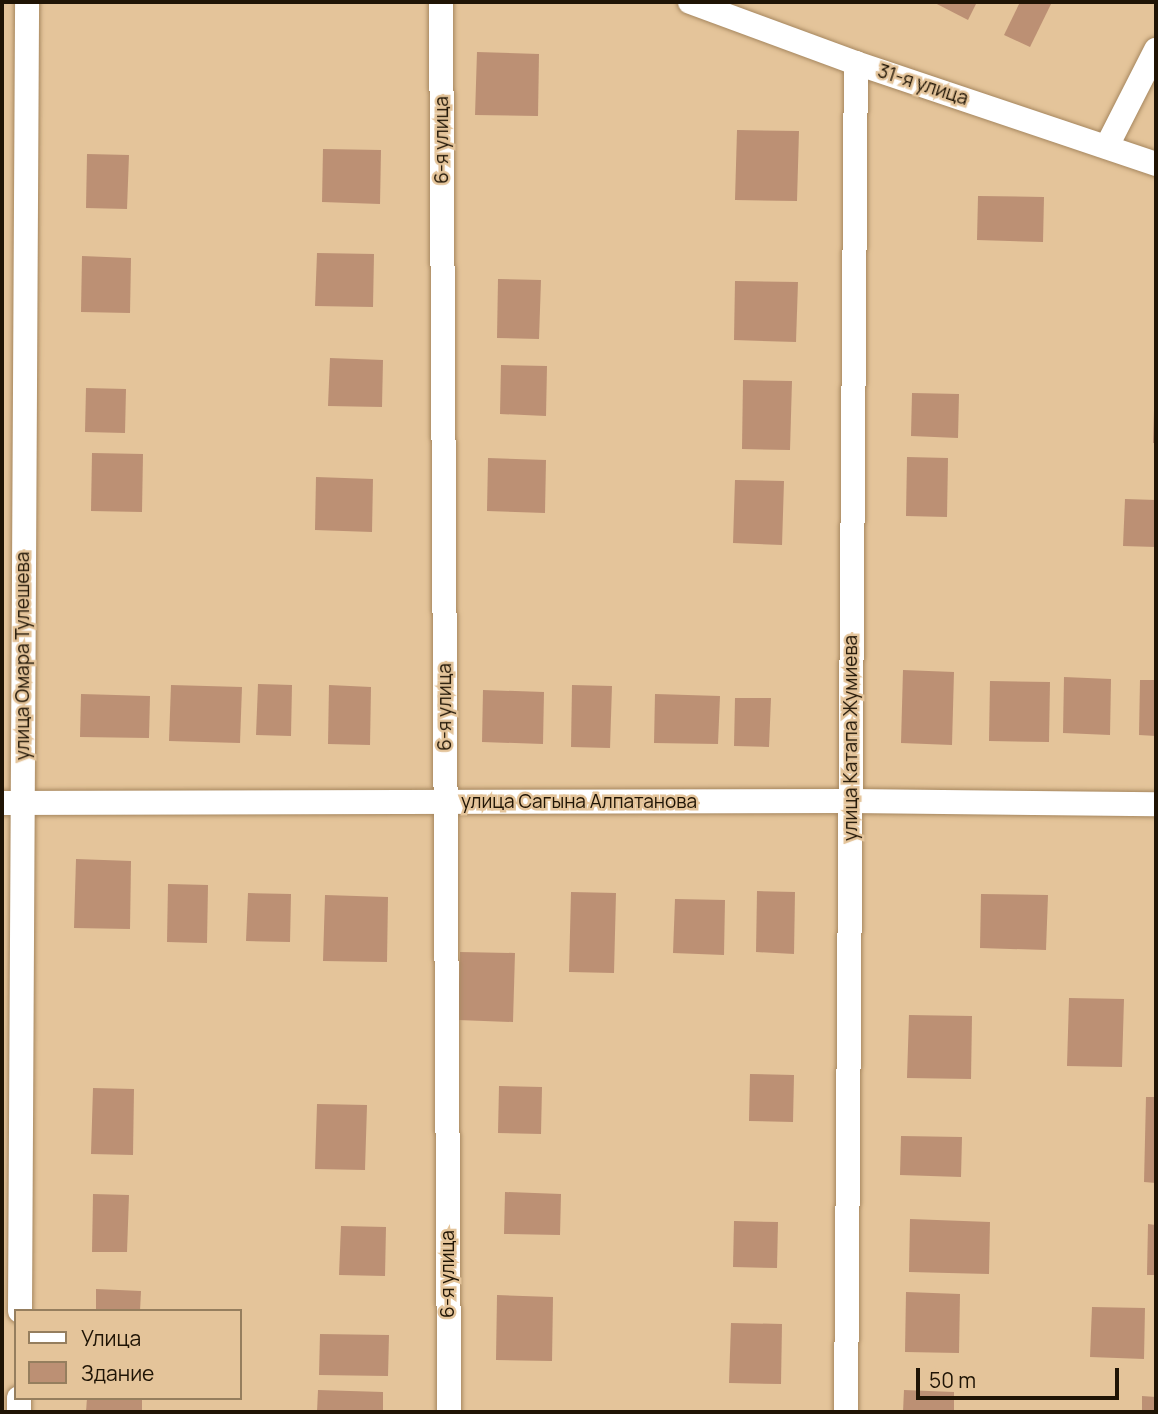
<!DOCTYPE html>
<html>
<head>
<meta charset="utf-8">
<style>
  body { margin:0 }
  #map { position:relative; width:1158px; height:1414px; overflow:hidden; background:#e4c49a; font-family:Manrope,sans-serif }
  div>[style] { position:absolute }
  .building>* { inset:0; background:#bc9074 }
  .roads { filter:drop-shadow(0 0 2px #a5865e) drop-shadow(0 0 2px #a5865e) }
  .street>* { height:24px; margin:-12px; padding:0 12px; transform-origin:12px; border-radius:12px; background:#fff }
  span { translate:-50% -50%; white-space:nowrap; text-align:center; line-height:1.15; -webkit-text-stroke:5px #e4c49a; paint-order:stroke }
  .street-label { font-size:19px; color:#1f1405 }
  .frame { position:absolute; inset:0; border:4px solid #1f1405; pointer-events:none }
  .legend { position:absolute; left:14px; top:1309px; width:228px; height:91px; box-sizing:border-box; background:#e4c49a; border:2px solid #957e5e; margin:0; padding:9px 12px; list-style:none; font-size:21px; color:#1f1405 }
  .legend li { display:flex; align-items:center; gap:14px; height:35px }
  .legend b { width:35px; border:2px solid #957e5e }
  .scale { position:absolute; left:916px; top:1368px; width:203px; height:32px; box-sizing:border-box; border:4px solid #1f1405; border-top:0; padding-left:9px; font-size:21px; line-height:24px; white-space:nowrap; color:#1f1405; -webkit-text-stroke:5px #e4c49a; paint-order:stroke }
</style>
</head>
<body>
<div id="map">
  <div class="building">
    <i style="clip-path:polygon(933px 2px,977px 2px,968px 20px)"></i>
    <i style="clip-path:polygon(1020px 2px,1052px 2px,1030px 47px,1004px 35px)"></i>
    <i style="clip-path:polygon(477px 52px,539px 54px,538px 116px,475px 115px)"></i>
    <i style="clip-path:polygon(737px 130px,799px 131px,797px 201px,735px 200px)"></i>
    <i style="clip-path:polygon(323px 149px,381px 150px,380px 204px,322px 202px)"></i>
    <i style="clip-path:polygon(87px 154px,129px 155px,127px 209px,86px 208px)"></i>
    <i style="clip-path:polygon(978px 196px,1044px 197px,1043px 242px,977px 240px)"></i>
    <i style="clip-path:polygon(317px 253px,374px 254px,373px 307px,315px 306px)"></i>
    <i style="clip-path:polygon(82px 256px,131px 258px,130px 313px,81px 312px)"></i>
    <i style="clip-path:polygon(498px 279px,541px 280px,539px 339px,497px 338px)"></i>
    <i style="clip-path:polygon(735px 281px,798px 282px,796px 342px,734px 340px)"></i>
    <i style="clip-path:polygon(330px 358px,383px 360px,382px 407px,328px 406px)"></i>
    <i style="clip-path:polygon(501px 365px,547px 366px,546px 416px,500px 414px)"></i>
    <i style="clip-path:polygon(743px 380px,792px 381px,790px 450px,742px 449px)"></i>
    <i style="clip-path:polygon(86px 388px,126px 389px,125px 433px,85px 432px)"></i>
    <i style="clip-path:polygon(912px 393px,959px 394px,958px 438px,911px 436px)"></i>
    <i style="clip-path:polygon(1154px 410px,1156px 410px,1156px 443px,1153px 443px)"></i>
    <i style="clip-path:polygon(92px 453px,143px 454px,142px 512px,91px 511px)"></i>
    <i style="clip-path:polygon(907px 457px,948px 458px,947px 517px,906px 516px)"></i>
    <i style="clip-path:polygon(488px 458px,546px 460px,545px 513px,487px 511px)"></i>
    <i style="clip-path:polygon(316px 477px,373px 479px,372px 532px,315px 530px)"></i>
    <i style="clip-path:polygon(735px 480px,784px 481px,782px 545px,733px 543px)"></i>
    <i style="clip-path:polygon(1125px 499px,1156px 500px,1156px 547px,1123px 546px)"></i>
    <i style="clip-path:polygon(903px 670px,954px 672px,952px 745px,901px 743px)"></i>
    <i style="clip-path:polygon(1064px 677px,1111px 679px,1110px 735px,1063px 733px)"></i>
    <i style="clip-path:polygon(1140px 680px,1156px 680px,1156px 736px,1139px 735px)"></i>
    <i style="clip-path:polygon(990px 681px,1050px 682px,1049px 742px,989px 741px)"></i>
    <i style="clip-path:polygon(258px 684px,292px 685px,291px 736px,256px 735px)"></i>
    <i style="clip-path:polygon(171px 685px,242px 687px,240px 743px,169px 741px)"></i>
    <i style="clip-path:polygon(329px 685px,371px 687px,370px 745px,328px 744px)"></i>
    <i style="clip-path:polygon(572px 685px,612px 686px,610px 748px,571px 747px)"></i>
    <i style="clip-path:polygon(483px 690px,544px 692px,543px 744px,482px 742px)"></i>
    <i style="clip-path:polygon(81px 694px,150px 696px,149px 738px,80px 737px)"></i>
    <i style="clip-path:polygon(655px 694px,720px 696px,718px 744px,654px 743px)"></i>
    <i style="clip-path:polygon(735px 698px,771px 698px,769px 747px,734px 746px)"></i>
    <i style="clip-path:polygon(76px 859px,131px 861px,130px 929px,74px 928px)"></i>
    <i style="clip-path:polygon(168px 884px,208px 885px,207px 943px,167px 942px)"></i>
    <i style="clip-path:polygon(757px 891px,795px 892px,794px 954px,756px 952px)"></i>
    <i style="clip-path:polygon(571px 892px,616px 893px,614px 973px,569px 972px)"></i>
    <i style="clip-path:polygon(248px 893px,291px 894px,290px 942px,246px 941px)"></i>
    <i style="clip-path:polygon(981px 894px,1048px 895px,1046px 950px,980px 948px)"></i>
    <i style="clip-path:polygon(325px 895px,388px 897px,387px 962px,323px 961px)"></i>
    <i style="clip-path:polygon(675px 899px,725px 900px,724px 955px,673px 953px)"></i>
    <i style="clip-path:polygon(460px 952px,515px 953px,513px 1022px,458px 1020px)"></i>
    <i style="clip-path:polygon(1069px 998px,1124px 999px,1122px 1067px,1067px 1066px)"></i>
    <i style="clip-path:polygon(909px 1015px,972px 1016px,971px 1079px,907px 1078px)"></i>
    <i style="clip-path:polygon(750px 1074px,794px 1075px,793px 1122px,749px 1121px)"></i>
    <i style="clip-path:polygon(499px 1086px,542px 1087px,541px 1134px,498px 1133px)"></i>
    <i style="clip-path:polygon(93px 1088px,134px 1089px,133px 1155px,91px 1154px)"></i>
    <i style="clip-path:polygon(1146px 1097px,1156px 1097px,1156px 1183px,1144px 1182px)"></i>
    <i style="clip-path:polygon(317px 1104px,367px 1105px,365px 1170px,315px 1169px)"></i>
    <i style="clip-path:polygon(901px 1136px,962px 1137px,961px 1177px,900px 1175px)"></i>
    <i style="clip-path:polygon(505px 1192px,561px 1194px,560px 1235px,504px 1234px)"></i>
    <i style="clip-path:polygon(93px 1194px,129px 1195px,127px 1252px,92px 1252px)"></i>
    <i style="clip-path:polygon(910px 1219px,990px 1222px,989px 1274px,909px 1272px)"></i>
    <i style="clip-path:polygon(734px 1221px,778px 1222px,777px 1268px,733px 1267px)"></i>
    <i style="clip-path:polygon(1148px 1224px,1156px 1225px,1156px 1275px,1147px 1275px)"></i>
    <i style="clip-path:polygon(341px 1226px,386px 1227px,385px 1276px,339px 1275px)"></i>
    <i style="clip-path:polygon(96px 1289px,141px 1291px,140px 1311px,96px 1311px)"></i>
    <i style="clip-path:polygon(906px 1292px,960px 1294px,959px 1353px,905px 1352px)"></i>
    <i style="clip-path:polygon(497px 1295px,553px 1297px,552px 1361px,496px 1360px)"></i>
    <i style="clip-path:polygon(1092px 1307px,1145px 1308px,1144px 1359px,1090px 1357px)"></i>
    <i style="clip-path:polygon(731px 1323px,782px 1324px,781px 1384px,729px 1383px)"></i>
    <i style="clip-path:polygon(320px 1334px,389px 1335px,388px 1376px,319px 1375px)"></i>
    <i style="clip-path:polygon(318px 1390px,383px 1392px,383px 1412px,317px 1412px)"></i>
    <i style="clip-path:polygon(904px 1390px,954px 1392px,954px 1412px,903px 1412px)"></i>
    <i style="clip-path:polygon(1142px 1396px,1156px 1397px,1156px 1412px,1142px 1412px)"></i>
    <i style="clip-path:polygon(87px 1398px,142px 1398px,142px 1412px,86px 1412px)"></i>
  </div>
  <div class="roads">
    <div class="street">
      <i style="left:441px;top:2px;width:1410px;rotate:89.67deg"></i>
      <i style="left:690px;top:2px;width:177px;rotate:20.2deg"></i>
      <i style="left:856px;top:63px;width:317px;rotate:18.6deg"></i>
      <i style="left:1107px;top:146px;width:108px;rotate:-63deg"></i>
      <i style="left:2px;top:803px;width:849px;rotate:-0.13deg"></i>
      <i style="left:851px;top:801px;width:305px;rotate:0.6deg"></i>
      <i style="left:20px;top:1311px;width:1309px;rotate:-89.69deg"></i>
      <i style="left:19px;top:1412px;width:14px;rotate:-90deg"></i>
      <i style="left:846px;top:1412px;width:1349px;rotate:-89.58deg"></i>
    </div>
  </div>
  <div class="street-label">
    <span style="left:923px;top:85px;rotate:18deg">31-я улица</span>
    <span style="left:442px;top:140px;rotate:-90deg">6-я улица</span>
    <span style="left:23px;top:656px;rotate:-90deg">улица Омара Тулешева</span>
    <span style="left:445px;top:707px;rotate:-90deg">6-я улица</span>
    <span style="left:851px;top:738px;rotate:-90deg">улица Катапа Жумиева</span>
    <span style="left:579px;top:802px">улица Сагына Алпатанова</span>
    <span style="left:448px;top:1274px;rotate:-90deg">6-я улица</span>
  </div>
  <div class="frame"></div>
  <ul class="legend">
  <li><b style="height:9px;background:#fff"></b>Улица</li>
  <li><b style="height:19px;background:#bc9074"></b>Здание</li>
  </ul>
  <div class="scale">50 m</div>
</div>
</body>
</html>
